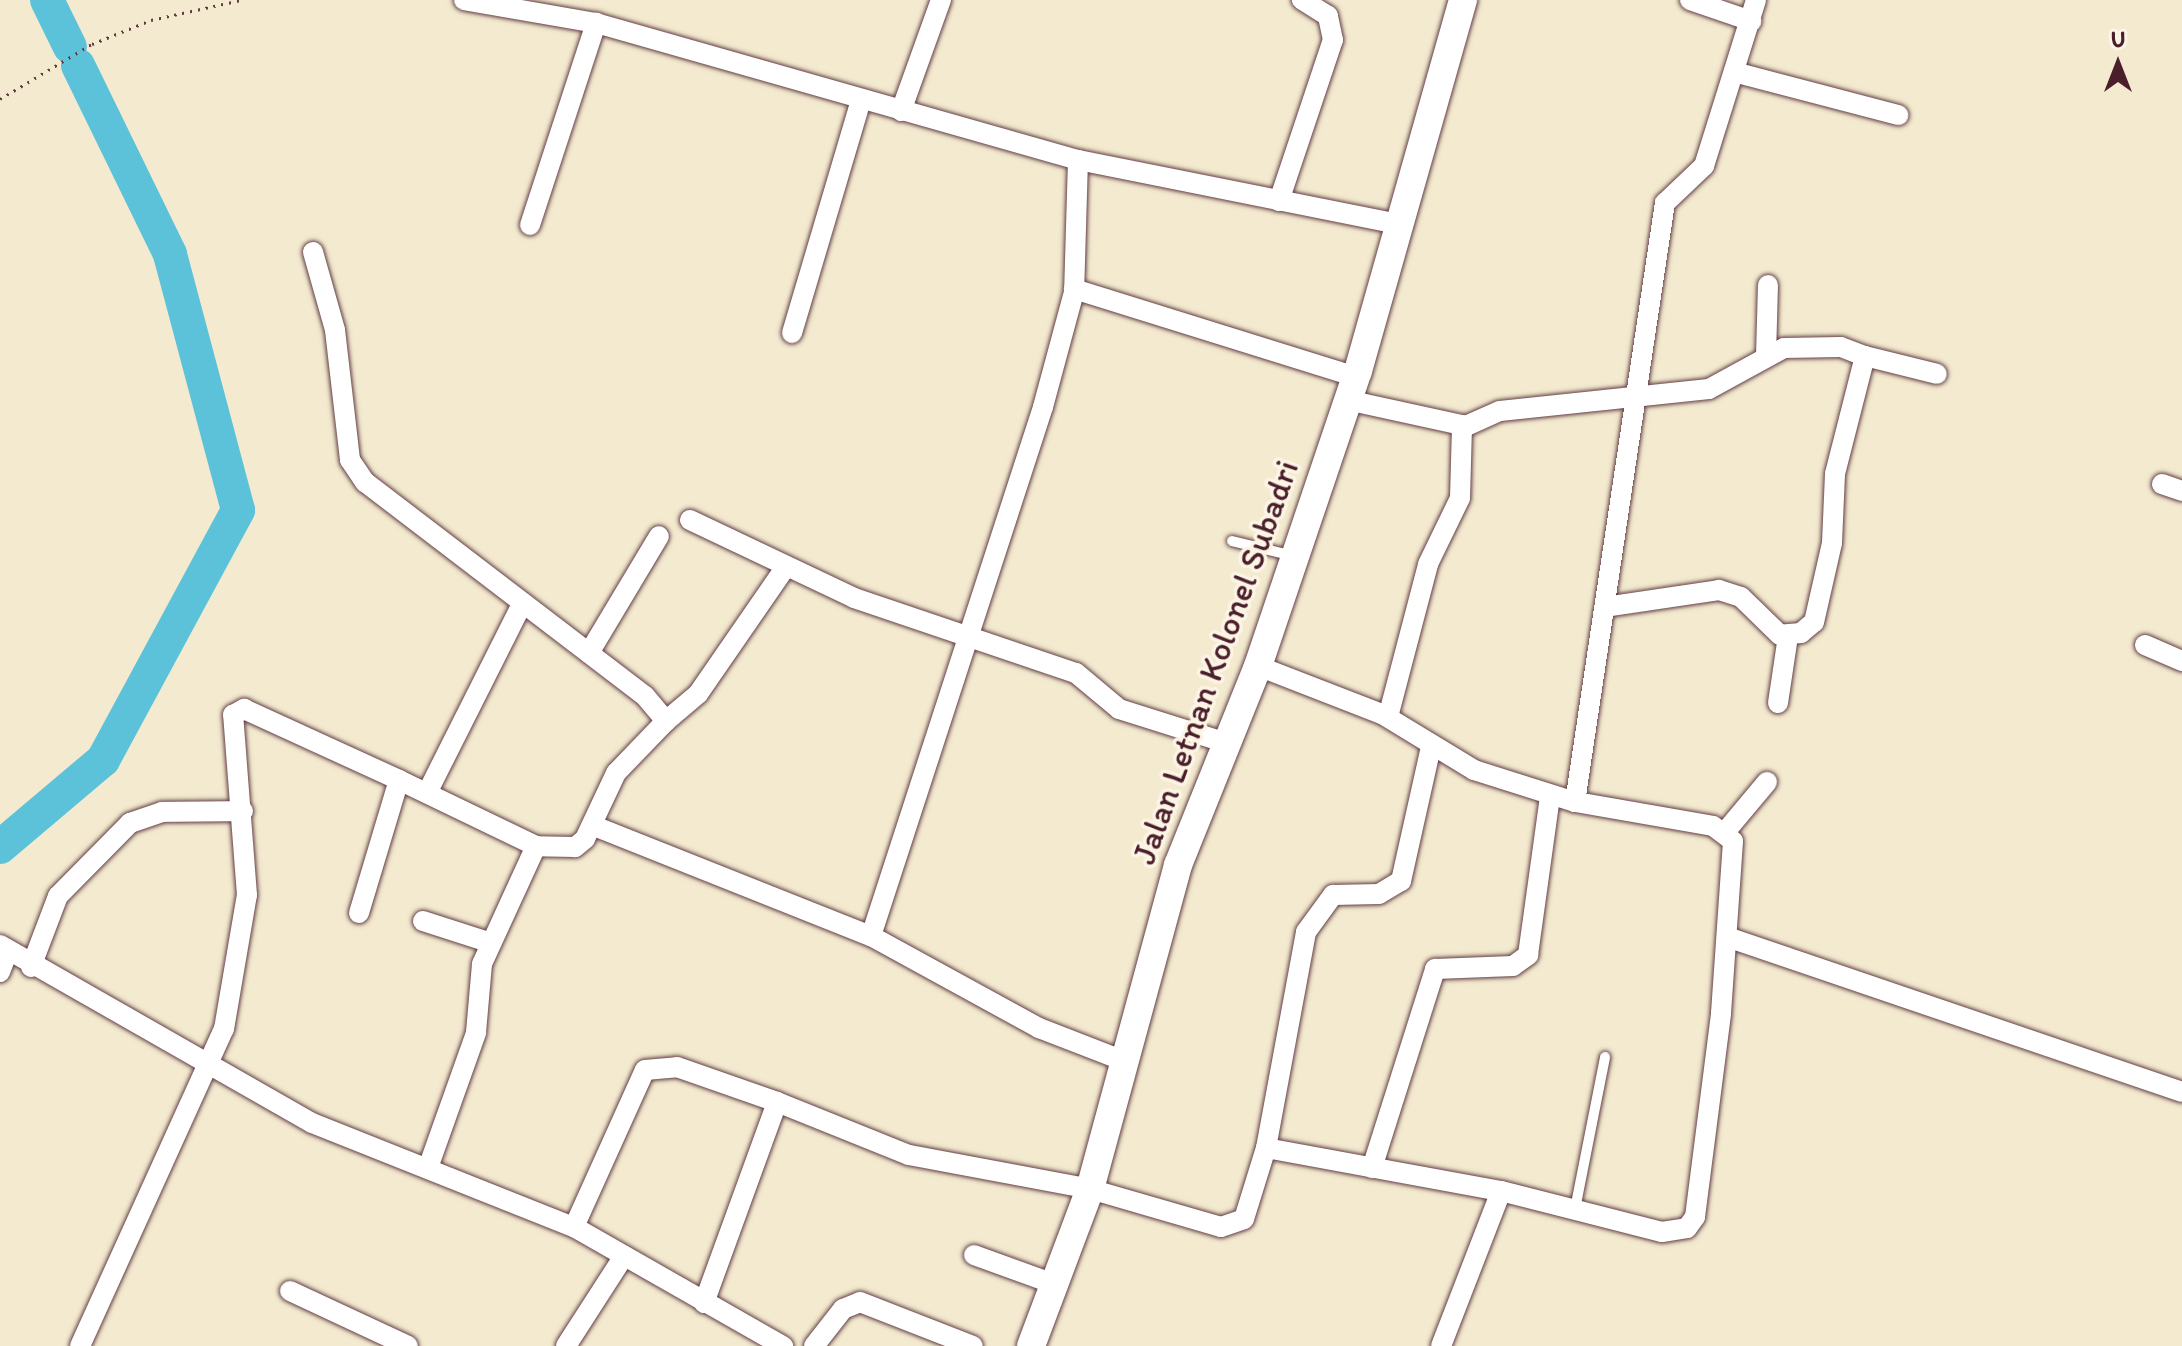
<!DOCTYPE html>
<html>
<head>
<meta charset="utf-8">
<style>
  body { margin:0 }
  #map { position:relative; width:2182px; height:1346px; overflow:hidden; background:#f3eacf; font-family:Itim,sans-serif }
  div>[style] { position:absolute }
  .river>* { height:34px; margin:-17px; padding:0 17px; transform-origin:17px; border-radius:17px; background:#5bc2d9 }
  .path>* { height:3px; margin-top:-1.5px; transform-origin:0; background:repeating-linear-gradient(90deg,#633d44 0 2px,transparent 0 8px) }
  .roads { filter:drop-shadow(0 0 2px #633d44) drop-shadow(0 0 2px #633d44) }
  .lane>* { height:10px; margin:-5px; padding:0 5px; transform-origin:5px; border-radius:5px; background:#fff }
  .street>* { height:20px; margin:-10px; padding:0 10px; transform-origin:10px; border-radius:10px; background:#fff }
  .secondary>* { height:28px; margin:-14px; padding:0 14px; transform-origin:14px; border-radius:14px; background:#fff }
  span { translate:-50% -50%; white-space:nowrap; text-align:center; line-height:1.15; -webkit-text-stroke:7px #fcf5e5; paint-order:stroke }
  .street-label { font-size:34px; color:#4a1f2b }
  .north { position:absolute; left:2078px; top:24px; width:80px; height:80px; -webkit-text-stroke:6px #fcf5e5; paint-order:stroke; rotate:0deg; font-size:22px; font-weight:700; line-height:32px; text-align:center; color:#4a1f2b }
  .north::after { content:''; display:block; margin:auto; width:28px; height:36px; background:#4a1f2b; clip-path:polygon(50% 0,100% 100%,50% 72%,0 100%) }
</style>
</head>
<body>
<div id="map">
  <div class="river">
    <i style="left:47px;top:0;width:52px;rotate:63.9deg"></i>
    <i style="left:0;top:847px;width:135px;rotate:-40.2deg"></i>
    <i style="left:103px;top:760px;width:284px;rotate:-61.6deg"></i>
    <i style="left:238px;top:510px;width:265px;rotate:-104.9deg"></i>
    <i style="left:170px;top:254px;width:210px;rotate:-116deg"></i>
  </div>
  <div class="path">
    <i style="left:0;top:99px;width:107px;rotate:-30.9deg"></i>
    <i style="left:92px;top:44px;width:64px;rotate:-22.1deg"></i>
    <i style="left:151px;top:20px;width:92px;rotate:-12.5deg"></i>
  </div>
  <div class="roads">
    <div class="lane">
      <i style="left:1232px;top:541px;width:63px;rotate:13.8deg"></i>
      <i style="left:1575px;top:1209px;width:155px;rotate:-78.8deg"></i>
    </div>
    <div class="street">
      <i style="left:464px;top:0;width:134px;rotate:9.9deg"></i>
      <i style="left:596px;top:23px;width:501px;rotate:15.87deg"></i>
      <i style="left:1078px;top:160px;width:326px;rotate:11.3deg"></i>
      <i style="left:1690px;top:0;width:65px;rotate:19deg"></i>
      <i style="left:1734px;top:72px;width:170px;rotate:14.7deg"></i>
      <i style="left:901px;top:111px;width:118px;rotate:-70.2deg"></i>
      <i style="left:1078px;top:160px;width:132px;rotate:91.7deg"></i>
      <i style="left:1074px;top:292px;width:119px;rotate:105.1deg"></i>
      <i style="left:1043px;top:407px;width:556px;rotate:108.01deg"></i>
      <i style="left:871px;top:936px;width:192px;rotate:28.7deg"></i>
      <i style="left:1039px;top:1028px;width:91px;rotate:21.2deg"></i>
      <i style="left:1279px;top:201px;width:170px;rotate:-71.5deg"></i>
      <i style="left:1333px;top:40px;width:25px;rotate:-102deg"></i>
      <i style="left:1328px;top:16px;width:31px;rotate:-148deg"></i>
      <i style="left:530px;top:225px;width:213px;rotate:-71.9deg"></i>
      <i style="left:313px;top:252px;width:81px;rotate:74.2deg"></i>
      <i style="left:335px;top:330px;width:131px;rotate:83.4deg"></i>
      <i style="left:350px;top:460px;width:27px;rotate:56deg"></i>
      <i style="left:365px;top:482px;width:352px;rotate:37.4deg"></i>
      <i style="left:645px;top:696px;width:33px;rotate:50deg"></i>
      <i style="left:666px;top:721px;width:72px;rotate:133.9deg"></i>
      <i style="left:616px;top:773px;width:73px;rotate:115.2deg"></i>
      <i style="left:585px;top:839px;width:13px;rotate:141deg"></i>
      <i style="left:575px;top:847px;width:39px;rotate:-179deg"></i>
      <i style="left:536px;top:846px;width:130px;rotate:114.6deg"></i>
      <i style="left:482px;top:964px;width:69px;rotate:95deg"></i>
      <i style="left:476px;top:1033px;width:140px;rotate:109.6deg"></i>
      <i style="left:1074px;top:289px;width:295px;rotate:17.3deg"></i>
      <i style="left:792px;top:333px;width:243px;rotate:-73.5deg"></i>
      <i style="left:1766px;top:356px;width:71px;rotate:-88.4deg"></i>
      <i style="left:1865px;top:356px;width:74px;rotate:14deg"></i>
      <i style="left:1347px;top:400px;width:122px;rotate:12.3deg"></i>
      <i style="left:1466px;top:426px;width:37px;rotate:-24deg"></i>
      <i style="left:1500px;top:411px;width:210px;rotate:-6deg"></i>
      <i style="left:1709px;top:389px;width:85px;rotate:-28.7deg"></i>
      <i style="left:1784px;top:348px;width:57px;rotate:-1deg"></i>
      <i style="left:1841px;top:347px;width:26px;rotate:21deg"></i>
      <i style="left:1865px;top:356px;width:122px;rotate:104.3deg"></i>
      <i style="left:1835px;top:474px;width:69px;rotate:92.5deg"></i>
      <i style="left:1832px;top:543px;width:81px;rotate:102.8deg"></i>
      <i style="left:1814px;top:622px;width:17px;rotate:140deg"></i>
      <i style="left:1801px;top:633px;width:21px;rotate:175deg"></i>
      <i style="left:1780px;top:635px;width:54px;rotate:-135.7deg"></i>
      <i style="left:1741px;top:597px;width:23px;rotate:-162deg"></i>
      <i style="left:1719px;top:590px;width:115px;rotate:171.5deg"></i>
      <i style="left:2162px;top:484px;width:21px;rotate:19deg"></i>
      <i style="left:690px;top:520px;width:182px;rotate:25.4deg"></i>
      <i style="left:854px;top:598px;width:234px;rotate:18.7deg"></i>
      <i style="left:1076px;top:673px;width:56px;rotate:39.9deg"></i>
      <i style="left:1119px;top:709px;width:113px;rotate:17.5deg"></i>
      <i style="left:2145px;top:645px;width:40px;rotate:23.4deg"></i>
      <i style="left:589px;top:653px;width:136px;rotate:-59.1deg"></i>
      <i style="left:1258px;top:666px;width:133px;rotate:21.2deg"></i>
      <i style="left:1382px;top:714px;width:108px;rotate:31.3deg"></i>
      <i style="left:1474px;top:770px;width:106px;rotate:17.6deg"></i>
      <i style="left:1575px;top:802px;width:606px;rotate:-81.46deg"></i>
      <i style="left:1665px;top:203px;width:54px;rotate:-43.5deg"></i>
      <i style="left:1704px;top:166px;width:174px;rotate:-72.6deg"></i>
      <i style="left:1778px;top:703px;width:68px;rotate:-81.5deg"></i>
      <i style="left:1388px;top:717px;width:158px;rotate:-75.3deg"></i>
      <i style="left:1428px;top:564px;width:73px;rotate:-64.1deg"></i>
      <i style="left:1460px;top:498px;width:73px;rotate:-88.4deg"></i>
      <i style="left:666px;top:721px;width:42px;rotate:-40.2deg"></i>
      <i style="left:698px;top:694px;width:153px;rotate:-55.4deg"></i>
      <i style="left:427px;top:793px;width:209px;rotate:-63.3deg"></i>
      <i style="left:594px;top:826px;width:298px;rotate:21.7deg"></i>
      <i style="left:1726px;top:831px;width:64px;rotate:-50.1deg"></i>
      <i style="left:359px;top:913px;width:139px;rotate:-73.3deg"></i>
      <i style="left:399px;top:780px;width:152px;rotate:25.7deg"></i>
      <i style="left:423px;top:921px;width:71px;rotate:17.9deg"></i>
      <i style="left:1727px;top:937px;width:481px;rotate:18.8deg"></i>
      <i style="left:0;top:945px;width:359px;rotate:29.7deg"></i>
      <i style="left:312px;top:1123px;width:282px;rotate:21.7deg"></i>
      <i style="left:574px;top:1227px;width:241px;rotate:29.7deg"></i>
      <i style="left:31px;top:967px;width:76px;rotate:-69.2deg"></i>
      <i style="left:58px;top:896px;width:103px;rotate:-45.4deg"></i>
      <i style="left:130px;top:823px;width:34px;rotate:-19deg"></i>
      <i style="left:162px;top:812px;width:81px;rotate:-0.7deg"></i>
      <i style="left:0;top:972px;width:22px;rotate:-69deg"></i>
      <i style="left:1266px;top:1148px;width:220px;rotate:-79.5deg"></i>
      <i style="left:1306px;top:932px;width:46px;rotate:-53.9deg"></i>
      <i style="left:1333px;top:895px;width:46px;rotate:-1.2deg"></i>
      <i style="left:1379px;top:894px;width:26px;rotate:-31deg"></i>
      <i style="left:1401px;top:881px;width:137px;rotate:-77.4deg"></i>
      <i style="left:1372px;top:1168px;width:209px;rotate:-72.4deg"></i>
      <i style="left:1435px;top:969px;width:78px;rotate:-2.2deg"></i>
      <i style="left:1513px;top:966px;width:19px;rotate:-36deg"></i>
      <i style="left:1528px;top:955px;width:161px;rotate:-82.1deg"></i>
      <i style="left:574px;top:1227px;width:172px;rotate:-65.7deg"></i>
      <i style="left:645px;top:1070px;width:32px;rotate:-5deg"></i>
      <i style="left:677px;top:1067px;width:106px;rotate:19.3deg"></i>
      <i style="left:974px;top:1255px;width:85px;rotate:19.9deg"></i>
      <i style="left:290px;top:1291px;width:130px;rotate:25deg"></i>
      <i style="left:704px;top:1303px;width:214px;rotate:-70deg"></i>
      <i style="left:777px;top:1102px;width:142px;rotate:21.9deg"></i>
      <i style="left:909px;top:1155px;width:184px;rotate:10.6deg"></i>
      <i style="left:1090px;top:1189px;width:136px;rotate:16.2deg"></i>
      <i style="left:1221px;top:1227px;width:24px;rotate:-19deg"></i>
      <i style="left:1244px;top:1219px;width:74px;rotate:-72.8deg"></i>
      <i style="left:1266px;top:1148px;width:239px;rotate:10.4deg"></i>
      <i style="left:1501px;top:1191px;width:166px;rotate:14.3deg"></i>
      <i style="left:1662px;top:1232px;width:25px;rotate:-9deg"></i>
      <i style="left:1687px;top:1228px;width:14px;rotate:-54deg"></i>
      <i style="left:1695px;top:1217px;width:206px;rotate:-82.7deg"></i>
      <i style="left:1721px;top:1013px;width:172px;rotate:-86deg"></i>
      <i style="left:1733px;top:841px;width:25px;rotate:-143deg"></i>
      <i style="left:1713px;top:826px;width:140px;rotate:-170.1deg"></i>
      <i style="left:80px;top:1346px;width:348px;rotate:-65.6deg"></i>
      <i style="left:224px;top:1029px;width:136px;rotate:-80.3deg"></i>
      <i style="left:247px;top:895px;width:181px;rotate:-94.4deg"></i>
      <i style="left:233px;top:715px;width:13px;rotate:-29deg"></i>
      <i style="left:244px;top:709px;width:170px;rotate:24.6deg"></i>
      <i style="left:566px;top:1346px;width:103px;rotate:-57.2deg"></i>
      <i style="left:814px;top:1346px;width:47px;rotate:-51.9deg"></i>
      <i style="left:843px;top:1309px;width:18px;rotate:-22deg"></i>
      <i style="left:860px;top:1302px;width:121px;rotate:21.3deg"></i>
      <i style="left:1441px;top:1346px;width:166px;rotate:-68.8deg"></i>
    </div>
    <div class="secondary">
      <i style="left:1031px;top:1346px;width:168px;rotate:-69.4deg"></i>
      <i style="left:1090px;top:1189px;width:336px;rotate:-74.8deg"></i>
      <i style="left:1178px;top:865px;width:214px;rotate:-68.1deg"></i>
      <i style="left:1258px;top:666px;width:311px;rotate:-71.3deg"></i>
      <i style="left:1358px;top:371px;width:386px;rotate:-74.2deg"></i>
    </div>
  </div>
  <div class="street-label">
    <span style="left:1215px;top:662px;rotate:-70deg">Jalan Letnan Kolonel Subadri</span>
  </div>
  <div class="north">U</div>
</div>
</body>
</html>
